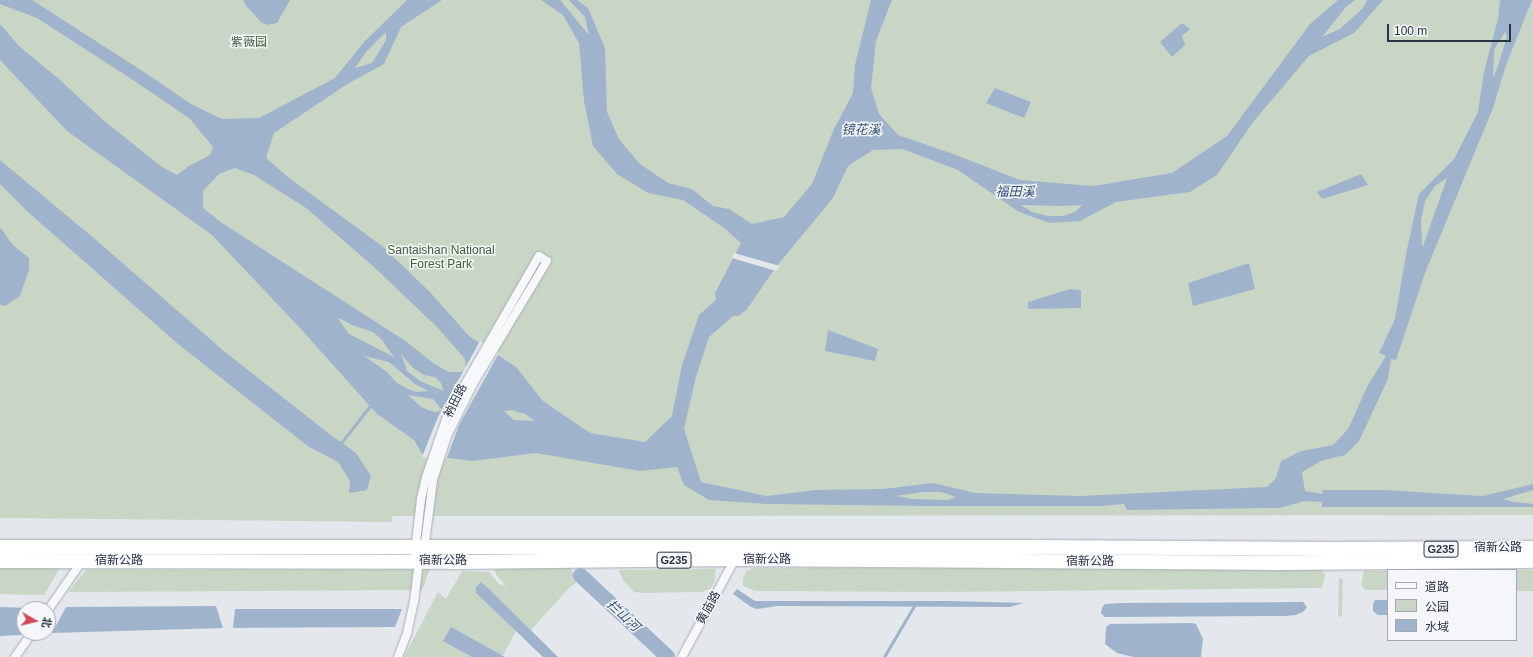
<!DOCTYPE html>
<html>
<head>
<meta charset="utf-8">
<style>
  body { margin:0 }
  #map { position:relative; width:1533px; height:657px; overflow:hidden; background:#e4e7ec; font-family:Arial,"Noto Sans SC",sans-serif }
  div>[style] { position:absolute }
  .green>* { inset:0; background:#c9d6c5 }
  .water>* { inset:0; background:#9fb4cc }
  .pier>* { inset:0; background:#e4e7ec }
  .stream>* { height:2.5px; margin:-1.25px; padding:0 1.25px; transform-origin:1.25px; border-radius:1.25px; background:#9fb4cc }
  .river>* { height:15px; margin:-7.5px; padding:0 7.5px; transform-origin:7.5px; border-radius:7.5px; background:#9fb4cc }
  .roads { filter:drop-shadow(0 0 1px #a9aeb7) drop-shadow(0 0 1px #a9aeb7) }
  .minor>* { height:8px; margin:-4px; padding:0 4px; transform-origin:4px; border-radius:4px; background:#f7f8fa }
  .trunk>* { height:14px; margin:-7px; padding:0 7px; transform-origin:7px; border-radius:7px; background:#fff }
  span { translate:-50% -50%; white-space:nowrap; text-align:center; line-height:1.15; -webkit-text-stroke:3px #f4f6f9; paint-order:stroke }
  .shield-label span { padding:1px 3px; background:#f4f6f9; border:1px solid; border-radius:3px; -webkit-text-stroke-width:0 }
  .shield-label { font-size:11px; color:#2b3445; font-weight:700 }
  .park-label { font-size:12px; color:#3f6138 }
  .street-label { font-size:12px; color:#2b3445 }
  .water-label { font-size:13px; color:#34527a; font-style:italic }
  .legend { position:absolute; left:1387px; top:569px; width:130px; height:72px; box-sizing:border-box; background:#f4f6f9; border:1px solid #a4a8b1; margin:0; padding:5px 7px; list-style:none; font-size:12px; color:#2b3445 }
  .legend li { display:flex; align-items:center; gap:8px; height:20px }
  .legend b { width:20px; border:1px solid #a4a8b1 }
  .north { position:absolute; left:16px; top:601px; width:40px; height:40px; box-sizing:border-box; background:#f4f6f9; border:1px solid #a4a8b1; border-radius:50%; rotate:98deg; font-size:11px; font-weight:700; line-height:16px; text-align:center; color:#2b3445 }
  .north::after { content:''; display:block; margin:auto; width:14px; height:18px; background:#d1495b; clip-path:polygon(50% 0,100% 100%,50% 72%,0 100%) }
  .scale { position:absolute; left:1387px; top:24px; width:124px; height:18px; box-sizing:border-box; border:2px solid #2b3445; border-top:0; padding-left:5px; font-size:12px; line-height:14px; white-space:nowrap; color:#2b3445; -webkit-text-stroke:3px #f4f6f9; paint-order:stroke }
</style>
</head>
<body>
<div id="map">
  <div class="green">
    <i style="clip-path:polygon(0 0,1533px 0,1533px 515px,393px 516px,391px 522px,0 518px)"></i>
    <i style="clip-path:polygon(1311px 567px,1321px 569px,1325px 575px,1322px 588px,939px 592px,755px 591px,743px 586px,743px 579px,746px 571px,755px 568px)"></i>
    <i style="clip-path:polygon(0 568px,60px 568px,44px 595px,0 594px)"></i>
    <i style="clip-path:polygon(494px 568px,570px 568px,574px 574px,576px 583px,570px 587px,531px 630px,481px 583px,476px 587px,476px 593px,516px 631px,502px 657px,404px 657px,438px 592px,446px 599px,462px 571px,489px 572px,499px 584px,506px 586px,497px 576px)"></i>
    <i style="clip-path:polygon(430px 569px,422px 590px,68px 592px,86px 570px)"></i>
    <i style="clip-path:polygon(716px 569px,714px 582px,710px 589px,701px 592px,643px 593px,634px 592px,623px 580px,619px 570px)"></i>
    <i style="clip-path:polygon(1500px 570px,1533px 570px,1533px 591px,1516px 591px,1516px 570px)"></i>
    <i style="clip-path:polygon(1364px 571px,1388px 571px,1388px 590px,1365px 590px,1361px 585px)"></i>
    <i style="clip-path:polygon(1339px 578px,1343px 579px,1342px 617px,1338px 616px)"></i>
  </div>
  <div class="water">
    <i style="clip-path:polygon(evenodd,0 0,32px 0,144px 72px,191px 104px,222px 119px,259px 118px,335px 78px,364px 42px,407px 0,442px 0,401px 27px,384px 64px,349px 83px,274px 133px,266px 158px,289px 178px,382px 246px,429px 291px,469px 336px,516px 367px,543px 401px,590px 433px,645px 442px,672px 416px,682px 365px,699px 315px,716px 300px,715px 293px,741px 243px,724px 228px,683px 200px,648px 193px,617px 174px,593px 146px,584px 101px,579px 43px,563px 15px,541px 0,560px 0,589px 35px,585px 17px,569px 0,577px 0,588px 8px,605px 48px,607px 112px,619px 139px,640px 164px,668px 183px,692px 189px,713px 206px,729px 209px,752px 224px,784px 217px,812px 184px,833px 131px,853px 93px,855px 65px,871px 0,892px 0,876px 41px,871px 88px,879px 114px,898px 135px,956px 155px,1020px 180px,1093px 186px,1172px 173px,1227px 136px,1310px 24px,1338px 0,1355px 0,1346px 7px,1322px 37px,1340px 29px,1363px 8px,1367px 0,1383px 0,1354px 33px,1309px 56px,1253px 122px,1217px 175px,1190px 192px,1116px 202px,1080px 221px,1050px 223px,1019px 212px,958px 170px,902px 149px,873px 150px,848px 166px,833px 198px,776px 267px,747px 309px,739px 316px,733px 316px,709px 337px,696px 377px,684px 429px,701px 482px,766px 496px,816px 490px,883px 489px,933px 483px,975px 493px,1080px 496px,1267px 487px,1276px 478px,1281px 461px,1301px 451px,1333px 445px,1348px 429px,1368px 385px,1386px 356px,1379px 353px,1395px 319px,1407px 249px,1419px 194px,1454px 159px,1478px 112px,1484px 72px,1498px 19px,1500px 0,1532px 0,1507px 62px,1493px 108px,1425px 273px,1396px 360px,1391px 359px,1388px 379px,1359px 441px,1345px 455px,1321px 461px,1302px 472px,1305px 491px,1323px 494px,1322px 490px,1384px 490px,1482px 496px,1533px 484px,1533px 490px,1503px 499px,1514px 502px,1533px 504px,1533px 507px,1322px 507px,1322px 502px,1305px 501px,1280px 508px,1127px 510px,1124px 504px,1102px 506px,926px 506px,766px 504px,709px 500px,684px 485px,677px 467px,640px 471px,536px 453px,473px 461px,423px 455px,414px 440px,377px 414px,300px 328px,212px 235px,67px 131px,0 60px,0 24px,20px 47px,59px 79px,103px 120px,162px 167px,177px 175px,189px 166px,210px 155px,213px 147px,189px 118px,133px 80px,37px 18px,0 4px,0 0,386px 32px,386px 40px,372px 63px,355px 68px,366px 52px,386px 32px,0 0,1505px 32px,1507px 36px,1498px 66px,1493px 78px,1494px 50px,1505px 32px,0 0,235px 168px,254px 175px,306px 208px,373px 266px,438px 328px,465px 359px,466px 370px,460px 372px,449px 372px,433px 363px,407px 342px,222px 223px,203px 208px,203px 191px,219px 174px,235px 168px,0 0,1447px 178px,1423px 246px,1422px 246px,1421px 221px,1425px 201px,1435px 186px,1447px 178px,0 0,1021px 205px,1061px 206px,1082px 205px,1075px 212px,1063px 216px,1048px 216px,1032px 212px,1021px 205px,0 0,337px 317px,352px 325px,373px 332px,381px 339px,394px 357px,349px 334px,337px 317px,0 0,401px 354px,413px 368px,424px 375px,435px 377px,441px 383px,444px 391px,420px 381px,407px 371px,401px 354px,0 0,364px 356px,389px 362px,415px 384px,428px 391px,416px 392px,408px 389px,397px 383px,386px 371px,364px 356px,0 0,408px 395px,433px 399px,442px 410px,436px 412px,428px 410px,420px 406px,408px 395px,0 0,512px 410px,525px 414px,535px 421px,514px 420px,504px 411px,512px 410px,0 0,923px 492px,941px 492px,956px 497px,948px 500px,912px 499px,896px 496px,923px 492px,0 0,1226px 493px,1242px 499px,1230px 505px,1207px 504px,1197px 495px,1226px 493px)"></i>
    <i style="clip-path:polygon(243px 0,290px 0,277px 23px,268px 25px,262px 23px,247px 7px)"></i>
    <i style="clip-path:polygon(1182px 23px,1190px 29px,1182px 36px,1185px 45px,1172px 57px,1160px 42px)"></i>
    <i style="clip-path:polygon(995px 88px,1031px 102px,1024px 118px,986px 103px)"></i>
    <i style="clip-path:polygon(0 160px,96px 240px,225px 352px,332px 436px,356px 453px,371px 476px,367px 490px,349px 493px,350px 481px,338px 462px,309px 447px,178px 344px,27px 211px,0 184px)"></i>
    <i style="clip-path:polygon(1361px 174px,1368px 185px,1322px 199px,1317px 192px)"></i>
    <i style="clip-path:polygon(0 227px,13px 245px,29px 258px,29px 270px,20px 296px,5px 306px,0 305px)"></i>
    <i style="clip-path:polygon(1249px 263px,1255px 289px,1193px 306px,1188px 283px)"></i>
    <i style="clip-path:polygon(1070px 289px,1081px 290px,1081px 308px,1028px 309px,1028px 302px)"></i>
    <i style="clip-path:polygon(828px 330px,878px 349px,875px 361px,825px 351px)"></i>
    <i style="clip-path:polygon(481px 582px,490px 590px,558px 657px,543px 657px,476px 593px,476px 587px)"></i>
    <i style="clip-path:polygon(737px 589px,755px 601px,948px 601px,1023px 603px,1010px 607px,777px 606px,757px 609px,751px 607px,733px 594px)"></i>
    <i style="clip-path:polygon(1375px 600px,1388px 600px,1388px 615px,1378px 615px,1373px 611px,1373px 604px)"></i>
    <i style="clip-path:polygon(1303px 602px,1307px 607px,1303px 612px,1296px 615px,1286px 616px,1112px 617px,1105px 617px,1101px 613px,1102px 608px,1105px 604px,1122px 603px)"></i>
    <i style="clip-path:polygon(216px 606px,223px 628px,52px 633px,66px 607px)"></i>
    <i style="clip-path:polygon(0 607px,32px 608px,24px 609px,24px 630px,21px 635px,0 636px)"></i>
    <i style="clip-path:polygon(235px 609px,402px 609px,395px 627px,233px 628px)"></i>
    <i style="clip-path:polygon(1191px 623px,1196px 624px,1203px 639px,1201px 657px,1133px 657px,1117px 653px,1105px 644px,1106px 627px,1110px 624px)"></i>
    <i style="clip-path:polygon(451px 627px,505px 657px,472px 657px,443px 641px)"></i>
  </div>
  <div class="pier">
    <i style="clip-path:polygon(734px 253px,780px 266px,776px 271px,732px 258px)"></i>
    <i style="clip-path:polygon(480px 341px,499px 353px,459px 425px,446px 460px,422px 457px,438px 417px)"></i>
  </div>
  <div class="stream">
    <i style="left:341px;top:443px;width:47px;rotate:-51.9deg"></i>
    <i style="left:884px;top:657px;width:59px;rotate:-59.5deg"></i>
  </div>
  <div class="river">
    <i style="left:1182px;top:500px;width:80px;rotate:-0.7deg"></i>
    <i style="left:580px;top:575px;width:119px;rotate:43deg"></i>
  </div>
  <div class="roads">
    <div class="minor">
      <i style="left:414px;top:561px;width:62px;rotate:-83.6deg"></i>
      <i style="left:421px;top:499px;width:23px;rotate:-77deg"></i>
      <i style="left:426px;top:477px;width:67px;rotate:-70.8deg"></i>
      <i style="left:448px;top:414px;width:182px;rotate:-60.1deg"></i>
      <i style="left:539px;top:256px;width:9px;rotate:32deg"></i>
      <i style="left:547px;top:261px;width:141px;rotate:121.1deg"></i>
      <i style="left:474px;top:382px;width:60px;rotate:116.6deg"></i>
      <i style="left:447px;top:436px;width:46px;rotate:107.7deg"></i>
      <i style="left:433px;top:480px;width:72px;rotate:97.2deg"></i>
      <i style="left:48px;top:610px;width:60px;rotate:-55.2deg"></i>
      <i style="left:15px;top:657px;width:29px;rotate:-55deg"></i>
      <i style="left:398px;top:657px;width:25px;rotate:-69deg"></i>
      <i style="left:407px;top:634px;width:33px;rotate:-78deg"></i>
      <i style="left:414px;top:602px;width:41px;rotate:-83deg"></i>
      <i style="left:682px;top:657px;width:111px;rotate:-61.6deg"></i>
    </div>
    <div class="trunk">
      <i style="left:0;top:547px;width:1028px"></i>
      <i style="left:1028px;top:547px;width:304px;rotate:0.4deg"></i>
      <i style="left:1332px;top:549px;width:201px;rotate:-0.3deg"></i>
      <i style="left:0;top:561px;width:451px;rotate:0.1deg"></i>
      <i style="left:451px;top:562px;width:284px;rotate:-0.6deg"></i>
      <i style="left:735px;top:559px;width:546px;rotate:0.42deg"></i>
      <i style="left:1281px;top:563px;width:252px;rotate:-0.5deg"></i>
    </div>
  </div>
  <div class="shield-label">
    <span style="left:1441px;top:549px">G235</span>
    <span style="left:674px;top:560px">G235</span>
  </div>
  <div class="park-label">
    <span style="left:249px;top:43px">紫薇园</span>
    <span style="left:441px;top:258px">Santaishan National<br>Forest Park</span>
  </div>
  <div class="street-label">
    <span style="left:456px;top:401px;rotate:-63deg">衲田路</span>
    <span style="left:1498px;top:548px">宿新公路</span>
    <span style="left:767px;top:560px">宿新公路</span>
    <span style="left:119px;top:561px">宿新公路</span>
    <span style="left:443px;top:561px">宿新公路</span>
    <span style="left:1090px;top:562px">宿新公路</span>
    <span style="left:709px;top:608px;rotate:-61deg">黄庙路</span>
  </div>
  <div class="water-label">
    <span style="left:861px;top:130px">镜花溪</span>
    <span style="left:1015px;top:192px">福田溪</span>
    <span style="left:623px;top:616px;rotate:43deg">拦山河</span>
  </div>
  <ul class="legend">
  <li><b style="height:5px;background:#f7f8fa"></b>道路</li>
  <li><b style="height:11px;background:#c9d6c5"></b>公园</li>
  <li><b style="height:11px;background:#9fb4cc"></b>水域</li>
  </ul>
  <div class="north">北</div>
  <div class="scale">100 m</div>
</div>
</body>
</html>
